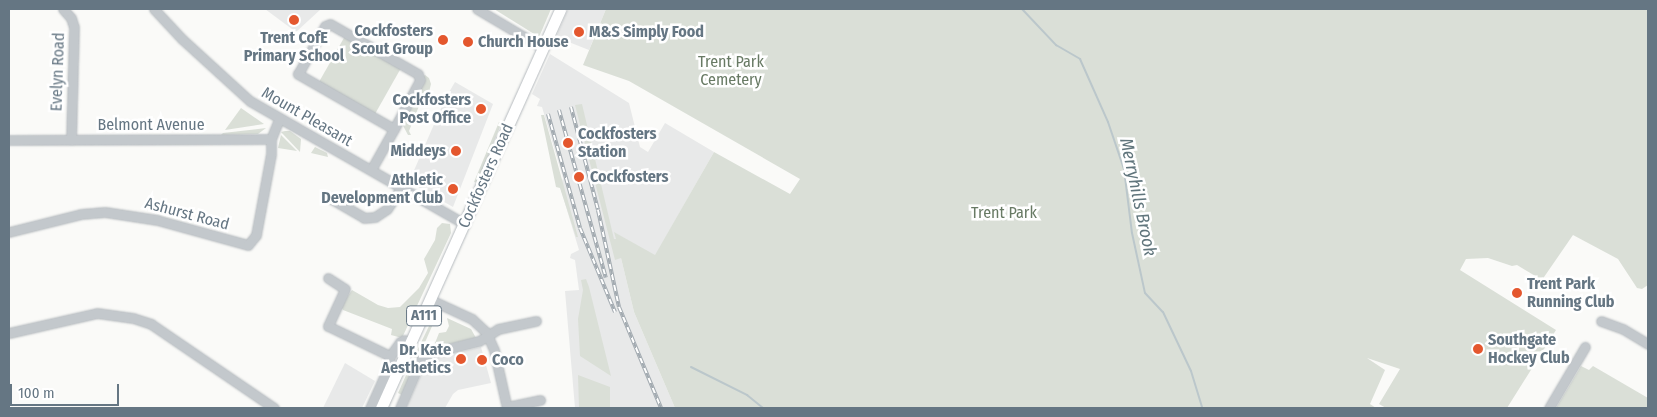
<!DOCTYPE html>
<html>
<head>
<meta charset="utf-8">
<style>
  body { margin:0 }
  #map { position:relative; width:1657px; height:417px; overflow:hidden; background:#fafaf8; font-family:"Fira Sans Condensed",sans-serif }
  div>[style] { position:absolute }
  .built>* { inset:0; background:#e8e9e9 }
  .green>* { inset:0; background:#dadfd7 }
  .stream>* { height:2px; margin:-1px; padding:0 1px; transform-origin:1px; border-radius:1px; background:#bbc7cb }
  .roads { filter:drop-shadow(0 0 1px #b5babe) drop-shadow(0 0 1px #b5babe) }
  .minor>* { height:9px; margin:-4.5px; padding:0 4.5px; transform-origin:4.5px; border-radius:4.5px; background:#c3c8cc }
  .major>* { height:11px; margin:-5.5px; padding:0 5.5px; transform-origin:5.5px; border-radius:5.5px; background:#fff }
  .rail>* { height:4px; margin-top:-2px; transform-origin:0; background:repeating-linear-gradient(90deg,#fff 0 5.5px,#a2aab0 0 11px); box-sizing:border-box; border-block:1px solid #a2aab0 }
  .dots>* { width:14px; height:14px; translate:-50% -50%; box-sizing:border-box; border:2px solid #fff; border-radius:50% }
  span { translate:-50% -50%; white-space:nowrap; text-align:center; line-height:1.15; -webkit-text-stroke:5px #fff; paint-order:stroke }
  .shield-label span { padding:1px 4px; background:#fff; border:1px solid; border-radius:4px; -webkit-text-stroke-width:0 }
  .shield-label { font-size:15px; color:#657683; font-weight:700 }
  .poi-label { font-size:16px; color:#657683; font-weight:700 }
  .right { translate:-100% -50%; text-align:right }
  .left { translate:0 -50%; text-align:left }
  .park-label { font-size:16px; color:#687a64 }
  .street-label { font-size:16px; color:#657683 }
  .water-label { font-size:18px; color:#60757c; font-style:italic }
  .frame { position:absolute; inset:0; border:10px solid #657683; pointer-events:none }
  .scale { position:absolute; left:10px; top:384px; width:109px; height:22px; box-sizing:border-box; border:2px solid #657683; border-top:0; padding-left:6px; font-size:15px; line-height:18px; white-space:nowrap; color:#657683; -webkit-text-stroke:4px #fff; paint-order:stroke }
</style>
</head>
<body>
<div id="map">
  <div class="built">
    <i style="clip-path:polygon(265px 9px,321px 9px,296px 32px)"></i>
    <i style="clip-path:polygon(568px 9px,606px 9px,589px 50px,556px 37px)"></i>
    <i style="clip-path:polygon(550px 54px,629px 103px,640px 147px,648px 152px,665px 123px,714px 152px,655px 256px,615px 233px,634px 312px,675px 408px,575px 408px,565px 291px,579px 290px,575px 260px,570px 258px,571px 254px,579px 250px,560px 187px,563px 178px,542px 107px,537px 106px,540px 99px,532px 94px)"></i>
    <i style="clip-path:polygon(455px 82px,493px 104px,453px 207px,409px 182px,445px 99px)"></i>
    <i style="clip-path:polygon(481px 347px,491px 383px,458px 390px,453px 394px,445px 408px,406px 408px,421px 375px,434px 358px)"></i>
    <i style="clip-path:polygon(345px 363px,375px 381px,362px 408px,323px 408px)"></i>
  </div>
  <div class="green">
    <i style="clip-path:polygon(494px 9px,551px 9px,539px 37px)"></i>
    <i style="clip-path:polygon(606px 9px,1648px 9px,1648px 285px,1642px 289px,1637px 288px,1618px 259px,1573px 235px,1542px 280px,1517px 265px,1512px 266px,1488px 258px,1466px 259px,1460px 270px,1556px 330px,1507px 408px,1386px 408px,1379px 404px,1400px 369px,1367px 358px,1385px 370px,1370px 404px,1376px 408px,675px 408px,634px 312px,621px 258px,615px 260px,575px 105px,582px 104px,614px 239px,616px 239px,614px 232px,655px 255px,714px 152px,790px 194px,800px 179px,629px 81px,583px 65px)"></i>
    <i style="clip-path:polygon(345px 36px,401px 68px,375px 114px,319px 82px)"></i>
    <i style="clip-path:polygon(425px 75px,429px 78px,431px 84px,429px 92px,425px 91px,409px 131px,411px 135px,408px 135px,400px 120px,422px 77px)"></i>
    <i style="clip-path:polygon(241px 108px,264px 124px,225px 130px)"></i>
    <i style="clip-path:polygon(541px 115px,544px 115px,578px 237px,576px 237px,560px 188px,556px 187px)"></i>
    <i style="clip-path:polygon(499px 122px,502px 122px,477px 183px,474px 182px)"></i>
    <i style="clip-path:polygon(266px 128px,258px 134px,221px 135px,223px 133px)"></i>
    <i style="clip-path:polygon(285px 131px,290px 131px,301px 139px,300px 152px,281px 132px)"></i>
    <i style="clip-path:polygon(281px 135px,297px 151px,278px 148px)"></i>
    <i style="clip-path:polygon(315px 147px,327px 153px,328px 157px,311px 153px)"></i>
    <i style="clip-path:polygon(442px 223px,450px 224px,451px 233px,402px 338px,391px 335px,392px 329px,343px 310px,341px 306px,352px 290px,378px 305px,388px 308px,400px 307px,419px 288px,428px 273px,424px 259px,435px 240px,437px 228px)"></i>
    <i style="clip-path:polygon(586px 279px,589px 287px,611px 376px,580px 356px,578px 319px,583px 290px,581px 280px)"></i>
    <i style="clip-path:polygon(447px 318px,471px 329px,476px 338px,433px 348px,439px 333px,446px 332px,449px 326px)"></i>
    <i style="clip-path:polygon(430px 324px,433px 324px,416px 363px,412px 361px)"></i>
    <i style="clip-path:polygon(411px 364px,415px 366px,402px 395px,398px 393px)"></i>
    <i style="clip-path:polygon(1581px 366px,1589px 370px,1593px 366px,1648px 398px,1648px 408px,1556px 408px)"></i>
    <i style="clip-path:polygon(578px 375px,610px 387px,610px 408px,579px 408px)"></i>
  </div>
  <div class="stream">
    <i style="left:1022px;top:9px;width:50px;rotate:46.6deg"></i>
    <i style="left:1056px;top:45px;width:28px;rotate:30deg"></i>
    <i style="left:1080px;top:59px;width:69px;rotate:66deg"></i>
    <i style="left:1108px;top:122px;width:50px;rotate:71.2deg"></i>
    <i style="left:1124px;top:169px;width:64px;rotate:82.9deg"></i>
    <i style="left:1132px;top:233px;width:61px;rotate:77.8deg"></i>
    <i style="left:1145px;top:293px;width:26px;rotate:47deg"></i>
    <i style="left:1163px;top:312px;width:65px;rotate:64.6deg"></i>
    <i style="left:1191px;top:371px;width:39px;rotate:73deg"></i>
    <i style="left:691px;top:367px;width:63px;rotate:26.6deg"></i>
    <i style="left:747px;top:395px;width:21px;rotate:39deg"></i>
  </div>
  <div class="roads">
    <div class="minor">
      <i style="left:63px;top:9px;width:12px;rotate:48deg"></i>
      <i style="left:71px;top:18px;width:9px;rotate:72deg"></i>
      <i style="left:74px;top:27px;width:113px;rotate:91.5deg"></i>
      <i style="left:154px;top:9px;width:41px;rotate:47deg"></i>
      <i style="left:182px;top:39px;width:92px;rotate:42.4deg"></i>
      <i style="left:250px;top:101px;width:248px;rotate:29.8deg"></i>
      <i style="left:477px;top:9px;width:77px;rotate:30.6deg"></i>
      <i style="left:330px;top:24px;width:101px;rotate:29.6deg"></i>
      <i style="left:418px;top:74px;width:6px;rotate:72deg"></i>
      <i style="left:420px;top:80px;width:55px;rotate:118deg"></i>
      <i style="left:394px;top:129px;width:111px;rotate:-150.2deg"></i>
      <i style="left:298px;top:74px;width:55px;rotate:-60.6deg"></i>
      <i style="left:325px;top:26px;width:5px;rotate:-22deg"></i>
      <i style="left:9px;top:140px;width:262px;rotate:-0.2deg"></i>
      <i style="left:271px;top:139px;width:22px;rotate:-68deg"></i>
      <i style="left:371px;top:170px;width:47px;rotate:-60.7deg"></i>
      <i style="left:330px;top:198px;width:39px;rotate:30deg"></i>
      <i style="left:364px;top:218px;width:11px;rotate:-5deg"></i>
      <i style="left:375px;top:217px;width:14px;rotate:-34deg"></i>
      <i style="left:387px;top:209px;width:25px;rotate:-56deg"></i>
      <i style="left:9px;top:232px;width:74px;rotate:-14deg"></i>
      <i style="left:81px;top:214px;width:24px;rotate:-5deg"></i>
      <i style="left:105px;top:212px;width:53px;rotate:8.7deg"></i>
      <i style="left:157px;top:220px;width:94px;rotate:15.4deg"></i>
      <i style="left:248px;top:245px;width:13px;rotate:-51deg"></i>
      <i style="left:256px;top:235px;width:82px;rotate:-79.5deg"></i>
      <i style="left:271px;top:154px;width:15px;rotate:-90deg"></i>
      <i style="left:328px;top:278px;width:20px;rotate:33deg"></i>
      <i style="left:345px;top:289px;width:41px;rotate:114.7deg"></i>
      <i style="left:328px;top:326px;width:69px;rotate:25.8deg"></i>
      <i style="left:431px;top:300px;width:45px;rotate:24.9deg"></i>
      <i style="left:472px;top:319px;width:19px;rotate:43deg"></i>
      <i style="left:486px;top:332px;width:20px;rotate:66deg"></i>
      <i style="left:494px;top:350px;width:59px;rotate:77.4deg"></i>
      <i style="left:1601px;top:321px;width:23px;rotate:20deg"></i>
      <i style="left:1623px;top:329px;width:29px;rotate:31deg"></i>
      <i style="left:9px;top:333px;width:90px;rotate:-12.8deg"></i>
      <i style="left:97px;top:313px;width:36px;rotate:8deg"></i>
      <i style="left:133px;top:318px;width:19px;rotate:18deg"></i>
      <i style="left:151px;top:324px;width:149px;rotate:34.3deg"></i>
      <i style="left:507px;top:407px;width:34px;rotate:-12deg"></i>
      <i style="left:370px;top:408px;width:44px;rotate:-65.8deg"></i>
      <i style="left:388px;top:368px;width:12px;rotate:-81deg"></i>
      <i style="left:390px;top:356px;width:17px;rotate:-54deg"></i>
      <i style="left:400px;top:342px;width:4px;rotate:-27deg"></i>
      <i style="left:404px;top:340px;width:8px;rotate:23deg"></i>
      <i style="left:400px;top:408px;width:58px;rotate:-66.5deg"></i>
      <i style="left:423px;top:355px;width:58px;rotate:-14deg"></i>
      <i style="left:479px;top:341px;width:22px;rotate:-32deg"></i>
      <i style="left:498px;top:329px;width:39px;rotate:-12deg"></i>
      <i style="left:1549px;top:408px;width:71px;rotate:-59.5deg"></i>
    </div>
    <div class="major">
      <i style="left:381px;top:408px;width:437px;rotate:-65.8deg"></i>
    </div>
  </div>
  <div class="rail">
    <i style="left:571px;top:107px;width:106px;rotate:75.3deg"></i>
    <i style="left:598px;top:210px;width:99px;rotate:77.8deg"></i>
    <i style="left:619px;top:307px;width:109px;rotate:67.4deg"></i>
    <i style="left:559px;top:110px;width:174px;rotate:74.4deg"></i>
    <i style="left:548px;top:114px;width:118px;rotate:74.3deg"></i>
    <i style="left:580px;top:228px;width:91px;rotate:67.4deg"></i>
  </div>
  <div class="dots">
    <i style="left:294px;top:20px;background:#e4572e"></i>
    <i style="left:579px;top:32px;background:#e4572e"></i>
    <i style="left:443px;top:40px;background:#e4572e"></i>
    <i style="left:468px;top:42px;background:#e4572e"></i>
    <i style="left:481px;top:109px;background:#e4572e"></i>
    <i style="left:568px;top:143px;background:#e4572e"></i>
    <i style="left:456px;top:151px;background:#e4572e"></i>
    <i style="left:579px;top:177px;background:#e4572e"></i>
    <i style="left:453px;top:189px;background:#e4572e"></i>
    <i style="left:1517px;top:293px;background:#e4572e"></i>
    <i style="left:1478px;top:349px;background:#e4572e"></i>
    <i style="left:461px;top:359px;background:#e4572e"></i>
    <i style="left:482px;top:360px;background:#e4572e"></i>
  </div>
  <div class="shield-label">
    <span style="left:424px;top:316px">A111</span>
  </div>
  <div class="poi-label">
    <span class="right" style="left:433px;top:40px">Cockfosters<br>Scout Group</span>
    <span class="left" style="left:589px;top:32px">M&amp;S Simply Food</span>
    <span style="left:294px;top:47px">Trent CofE<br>Primary School</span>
    <span class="left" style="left:478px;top:42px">Church House</span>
    <span class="right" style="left:471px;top:109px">Cockfosters<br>Post Office</span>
    <span class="left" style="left:578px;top:143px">Cockfosters<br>Station</span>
    <span class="right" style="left:446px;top:151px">Middeys</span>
    <span class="left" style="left:590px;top:177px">Cockfosters</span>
    <span class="right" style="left:443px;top:189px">Athletic<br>Development Club</span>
    <span class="left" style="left:1527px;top:293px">Trent Park<br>Running Club</span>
    <span class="left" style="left:1488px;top:349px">Southgate<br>Hockey Club</span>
    <span class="right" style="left:451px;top:359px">Dr. Kate<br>Aesthetics</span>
    <span class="left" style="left:492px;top:360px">Coco</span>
  </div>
  <div class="park-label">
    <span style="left:731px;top:71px">Trent Park<br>Cemetery</span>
    <span style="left:1004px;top:213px">Trent Park</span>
  </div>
  <div class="street-label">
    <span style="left:58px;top:72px;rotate:-88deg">Evelyn Road</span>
    <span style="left:307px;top:117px;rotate:30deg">Mount Pleasant</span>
    <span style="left:151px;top:125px">Belmont Avenue</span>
    <span style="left:486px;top:176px;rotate:-66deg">Cockfosters Road</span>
    <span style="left:187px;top:214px;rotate:15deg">Ashurst Road</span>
  </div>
  <div class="water-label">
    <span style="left:1138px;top:197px;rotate:78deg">Merryhills Brook</span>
  </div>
  <div class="frame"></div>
  <div class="scale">100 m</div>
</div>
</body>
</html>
